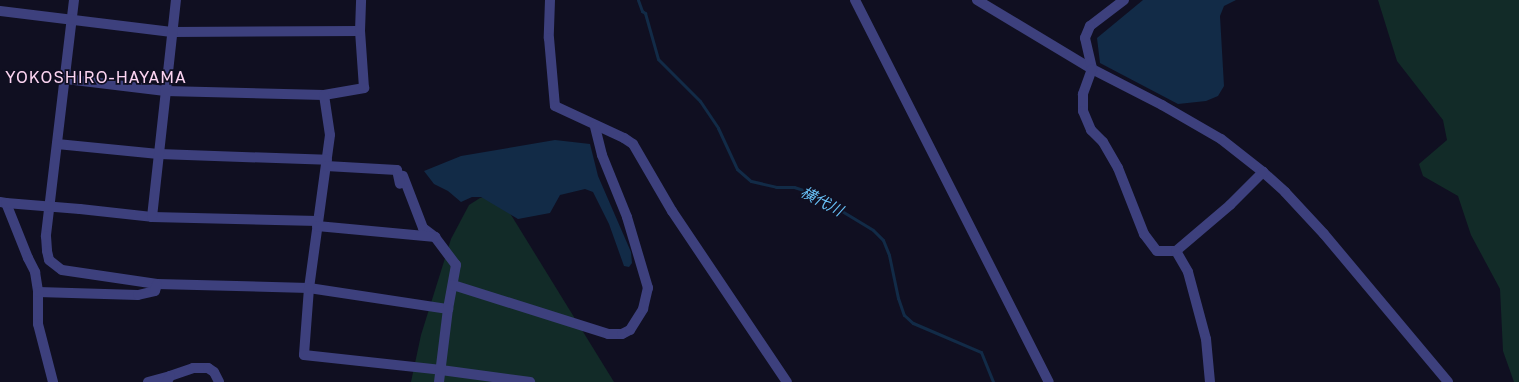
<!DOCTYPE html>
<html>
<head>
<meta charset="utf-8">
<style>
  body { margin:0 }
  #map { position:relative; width:1519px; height:382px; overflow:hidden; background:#100f21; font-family:"Golos Text","Noto Sans JP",sans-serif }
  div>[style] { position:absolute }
  .green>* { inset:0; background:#122b28 }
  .water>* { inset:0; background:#122b47 }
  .stream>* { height:3px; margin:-1.5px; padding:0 1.5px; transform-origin:1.5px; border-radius:1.5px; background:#122b47 }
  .minor>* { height:10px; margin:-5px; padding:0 5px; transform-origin:5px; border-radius:5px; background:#3d407d }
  span { translate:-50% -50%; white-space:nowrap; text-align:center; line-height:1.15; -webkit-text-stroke:3.5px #100f21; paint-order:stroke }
  .water-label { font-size:15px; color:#67bff5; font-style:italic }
  .quarter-label { font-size:16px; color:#fcd4f1; letter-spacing:1px }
</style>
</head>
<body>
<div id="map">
  <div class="green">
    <i style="clip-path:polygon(1378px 0,1519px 0,1519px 382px,1514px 382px,1503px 351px,1500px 289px,1471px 235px,1458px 196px,1423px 176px,1419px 164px,1447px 140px,1443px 120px,1397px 61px)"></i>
    <i style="clip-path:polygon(490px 196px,500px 197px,614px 382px,411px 382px,421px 335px,451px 239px,469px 205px,480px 198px)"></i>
  </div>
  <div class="water">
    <i style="clip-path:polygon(1143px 0,1236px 0,1224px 6px,1220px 16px,1224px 86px,1218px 96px,1206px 101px,1178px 104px,1100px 63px,1097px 38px)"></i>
    <i style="clip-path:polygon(555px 140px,590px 144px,598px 176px,631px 252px,632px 263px,629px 267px,624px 266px,609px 224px,593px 192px,585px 189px,560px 195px,550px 213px,518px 219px,481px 197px,472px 197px,461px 202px,448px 191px,434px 184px,424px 171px,461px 156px)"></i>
  </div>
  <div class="stream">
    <i style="left:638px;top:0;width:12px;rotate:70deg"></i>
    <i style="left:642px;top:11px;width:4px;rotate:34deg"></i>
    <i style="left:645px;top:13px;width:48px;rotate:74.2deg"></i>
    <i style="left:658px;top:59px;width:59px;rotate:45deg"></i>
    <i style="left:700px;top:101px;width:32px;rotate:56deg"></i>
    <i style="left:718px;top:128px;width:45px;rotate:65.1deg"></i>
    <i style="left:737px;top:169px;width:18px;rotate:41deg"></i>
    <i style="left:751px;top:181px;width:26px;rotate:13deg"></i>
    <i style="left:776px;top:187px;width:18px"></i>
    <i style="left:794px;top:187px;width:19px;rotate:18deg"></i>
    <i style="left:812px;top:193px;width:71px;rotate:31.2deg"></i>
    <i style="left:873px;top:230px;width:14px;rotate:45deg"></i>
    <i style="left:883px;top:240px;width:16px;rotate:68deg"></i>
    <i style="left:889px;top:255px;width:44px;rotate:78.2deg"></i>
    <i style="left:898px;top:298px;width:18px;rotate:71deg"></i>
    <i style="left:904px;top:315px;width:12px;rotate:42deg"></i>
    <i style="left:913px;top:323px;width:74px;rotate:23.1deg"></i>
    <i style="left:981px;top:352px;width:32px;rotate:68deg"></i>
  </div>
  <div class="minor">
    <i style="left:74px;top:0;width:238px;rotate:96.8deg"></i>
    <i style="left:46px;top:236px;width:15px;rotate:86deg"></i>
    <i style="left:47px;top:251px;width:9px;rotate:77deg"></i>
    <i style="left:49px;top:260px;width:16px;rotate:38deg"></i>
    <i style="left:62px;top:270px;width:96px;rotate:8.4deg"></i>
    <i style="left:157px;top:284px;width:152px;rotate:1.5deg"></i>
    <i style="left:309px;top:288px;width:141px;rotate:8.6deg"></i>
    <i style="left:448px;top:309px;width:45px;rotate:-79.7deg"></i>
    <i style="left:456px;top:265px;width:35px;rotate:-127deg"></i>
    <i style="left:435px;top:237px;width:15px;rotate:-143deg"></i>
    <i style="left:423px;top:228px;width:56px;rotate:-111deg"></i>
    <i style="left:550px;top:0;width:38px;rotate:92deg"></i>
    <i style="left:549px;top:38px;width:68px;rotate:85deg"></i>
    <i style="left:555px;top:106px;width:76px;rotate:24.9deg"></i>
    <i style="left:624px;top:138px;width:11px;rotate:34deg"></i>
    <i style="left:633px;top:144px;width:78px;rotate:59.8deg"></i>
    <i style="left:672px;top:211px;width:206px;rotate:56.1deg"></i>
    <i style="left:855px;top:0;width:428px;rotate:63.1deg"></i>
    <i style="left:977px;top:0;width:134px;rotate:31deg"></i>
    <i style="left:1092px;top:69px;width:79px;rotate:27.2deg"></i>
    <i style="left:1162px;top:105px;width:68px;rotate:30deg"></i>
    <i style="left:1221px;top:139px;width:53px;rotate:38.2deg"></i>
    <i style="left:1263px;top:172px;width:30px;rotate:42deg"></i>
    <i style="left:1285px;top:192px;width:57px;rotate:47.1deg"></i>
    <i style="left:1324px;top:234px;width:193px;rotate:50deg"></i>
    <i style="left:1124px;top:0;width:43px;rotate:142.6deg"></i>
    <i style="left:1090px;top:26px;width:13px;rotate:113deg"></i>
    <i style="left:1085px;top:38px;width:32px;rotate:77deg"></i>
    <i style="left:1092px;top:69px;width:27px;rotate:110deg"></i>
    <i style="left:1083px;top:94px;width:17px;rotate:90deg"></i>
    <i style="left:1083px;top:111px;width:21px;rotate:67deg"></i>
    <i style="left:1091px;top:130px;width:17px;rotate:45deg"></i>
    <i style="left:1103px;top:142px;width:30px;rotate:60deg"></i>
    <i style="left:1118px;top:168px;width:71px;rotate:68.5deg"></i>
    <i style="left:1144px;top:234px;width:21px;rotate:53deg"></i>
    <i style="left:1157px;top:251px;width:19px"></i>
    <i style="left:1176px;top:251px;width:71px;rotate:-40.4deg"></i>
    <i style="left:1230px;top:205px;width:47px;rotate:-45deg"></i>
    <i style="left:0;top:11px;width:173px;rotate:7deg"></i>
    <i style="left:172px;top:32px;width:188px;rotate:-0.3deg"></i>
    <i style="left:66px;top:79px;width:100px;rotate:6.9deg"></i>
    <i style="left:165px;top:91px;width:159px;rotate:1.4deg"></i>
    <i style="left:324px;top:95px;width:41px;rotate:-9.9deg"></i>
    <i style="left:364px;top:88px;width:57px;rotate:-94deg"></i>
    <i style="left:360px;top:31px;width:31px;rotate:-88deg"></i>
    <i style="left:324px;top:95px;width:40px;rotate:81.5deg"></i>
    <i style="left:330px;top:135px;width:154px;rotate:97.8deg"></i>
    <i style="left:309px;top:288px;width:67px;rotate:94.3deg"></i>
    <i style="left:304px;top:355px;width:138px;rotate:6.2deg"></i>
    <i style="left:441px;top:370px;width:90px;rotate:7.7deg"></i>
    <i style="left:57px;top:144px;width:102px;rotate:5.6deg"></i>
    <i style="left:159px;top:154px;width:168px;rotate:2deg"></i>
    <i style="left:326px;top:166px;width:71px;rotate:3.2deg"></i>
    <i style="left:397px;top:170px;width:14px;rotate:78deg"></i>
    <i style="left:0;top:202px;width:6px;rotate:9deg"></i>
    <i style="left:6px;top:203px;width:59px;rotate:68.2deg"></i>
    <i style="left:28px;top:258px;width:16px;rotate:63deg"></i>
    <i style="left:35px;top:272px;width:20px;rotate:81deg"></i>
    <i style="left:38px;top:292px;width:32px;rotate:90deg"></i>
    <i style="left:38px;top:324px;width:60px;rotate:75.5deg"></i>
    <i style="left:6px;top:203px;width:74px;rotate:4.6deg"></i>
    <i style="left:80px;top:209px;width:72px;rotate:6.3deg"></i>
    <i style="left:152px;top:217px;width:166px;rotate:1.4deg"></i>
    <i style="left:152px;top:217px;width:218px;rotate:-83.7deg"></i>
    <i style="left:317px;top:226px;width:119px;rotate:5.3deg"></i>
    <i style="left:1176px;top:251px;width:24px;rotate:60deg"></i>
    <i style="left:1188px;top:272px;width:69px;rotate:75deg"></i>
    <i style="left:1206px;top:339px;width:43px;rotate:84.7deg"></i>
    <i style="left:453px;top:285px;width:163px;rotate:17.5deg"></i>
    <i style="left:608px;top:334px;width:14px"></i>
    <i style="left:622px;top:334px;width:9px;rotate:-27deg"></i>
    <i style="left:630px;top:330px;width:25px;rotate:-58deg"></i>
    <i style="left:643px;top:309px;width:22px;rotate:-77deg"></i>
    <i style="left:648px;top:288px;width:74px;rotate:-106.5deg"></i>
    <i style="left:627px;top:217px;width:67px;rotate:-112deg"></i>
    <i style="left:602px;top:155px;width:30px;rotate:-104deg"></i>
    <i style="left:38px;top:292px;width:100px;rotate:1.7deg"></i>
    <i style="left:138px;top:295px;width:17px;rotate:-13deg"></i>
    <i style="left:155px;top:291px;width:7px;rotate:-74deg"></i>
    <i style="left:170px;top:376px;width:24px;rotate:-19deg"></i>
    <i style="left:193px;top:368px;width:15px"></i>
    <i style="left:208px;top:368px;width:7px;rotate:34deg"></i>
    <i style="left:214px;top:372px;width:11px;rotate:63deg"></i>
    <i style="left:148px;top:382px;width:23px;rotate:-15deg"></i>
    <i style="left:170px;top:376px;width:7px;rotate:117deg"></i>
    <i style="left:439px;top:382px;width:74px;rotate:-83deg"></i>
  </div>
  <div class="water-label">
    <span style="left:822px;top:201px;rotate:28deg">横代川</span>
  </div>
  <div class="quarter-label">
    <span style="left:96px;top:77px">YOKOSHIRO-HAYAMA</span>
  </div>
</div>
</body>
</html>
